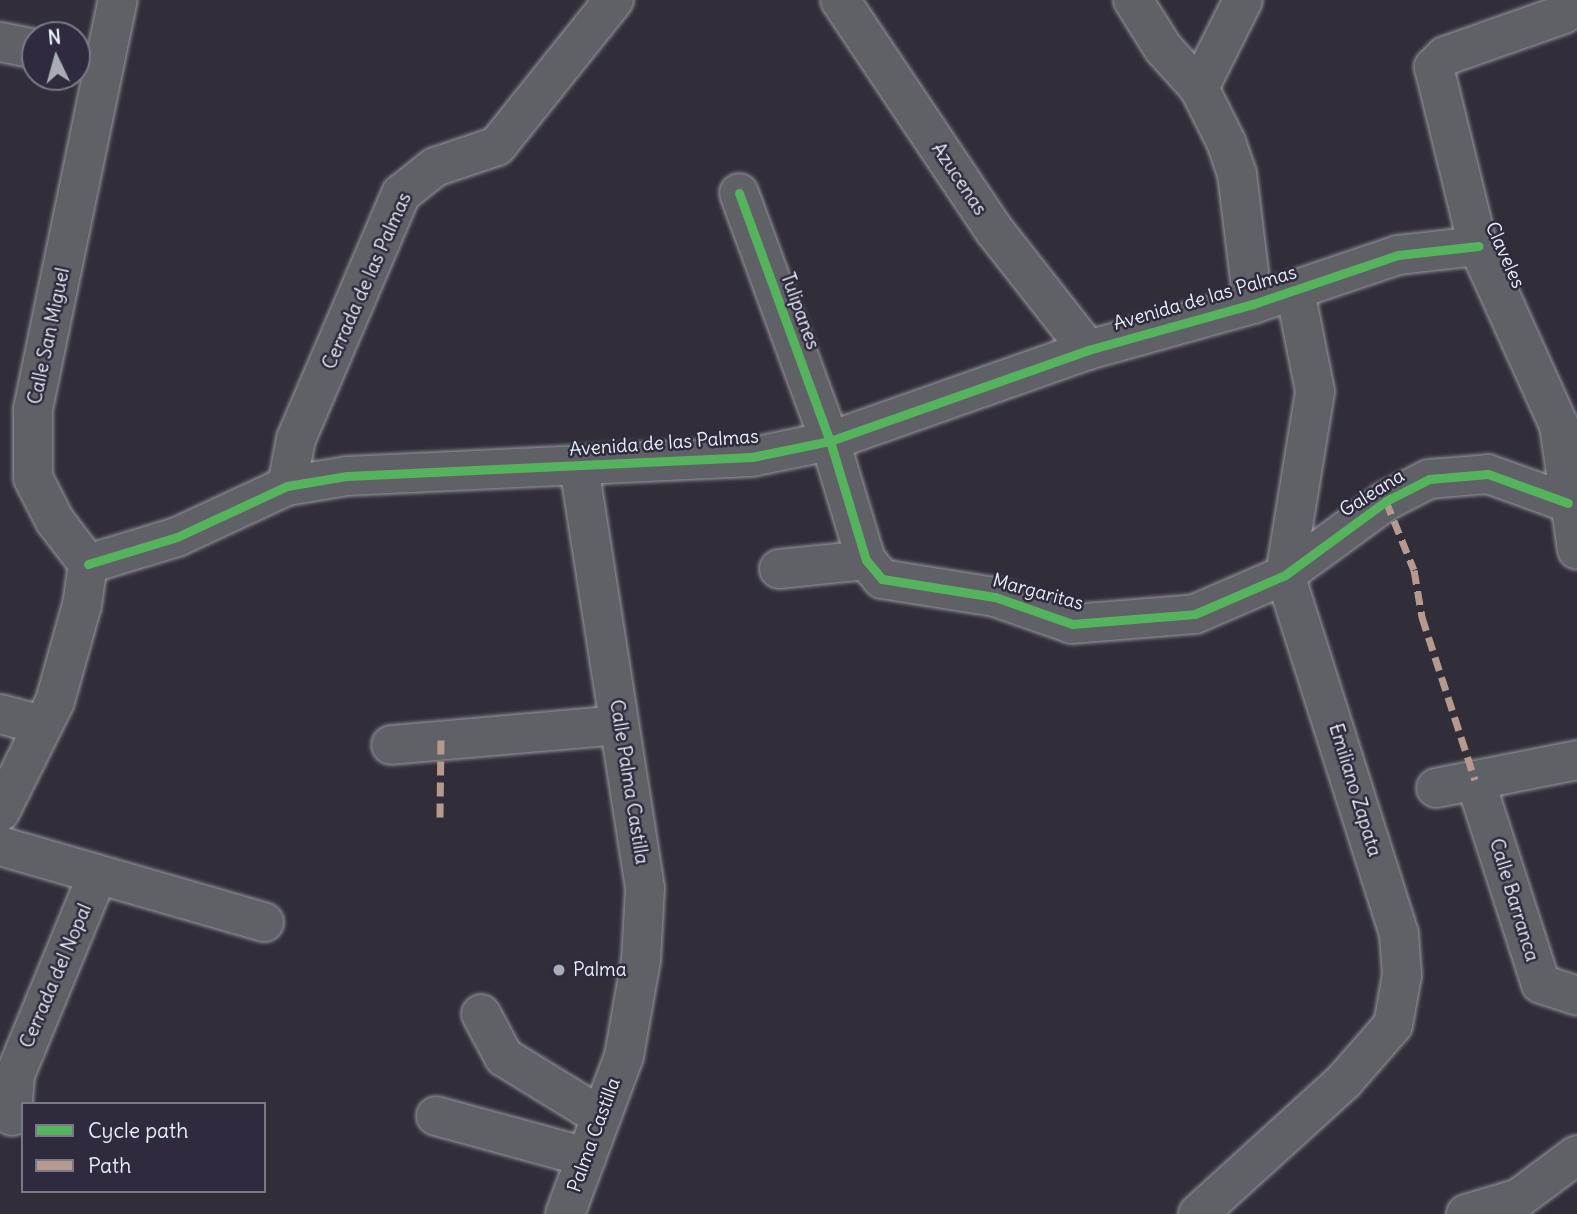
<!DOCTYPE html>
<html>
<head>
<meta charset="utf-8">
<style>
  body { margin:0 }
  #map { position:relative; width:1577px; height:1214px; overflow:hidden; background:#312e39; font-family:Delius,sans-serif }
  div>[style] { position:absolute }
  .roads { filter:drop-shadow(0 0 2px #98999f) drop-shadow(0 0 2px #98999f) }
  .minor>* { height:38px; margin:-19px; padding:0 19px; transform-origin:19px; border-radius:19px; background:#606067 }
  .quiet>* { height:7px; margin-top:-3.5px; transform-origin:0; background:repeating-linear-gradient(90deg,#b69a8f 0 14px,transparent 0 21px) }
  .cycleway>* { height:9px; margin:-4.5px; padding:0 4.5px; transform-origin:4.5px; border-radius:4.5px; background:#56b35d }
  .dots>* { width:19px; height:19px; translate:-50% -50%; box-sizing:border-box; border:4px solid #2f2a3d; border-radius:50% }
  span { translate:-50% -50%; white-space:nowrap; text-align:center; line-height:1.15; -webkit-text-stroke:5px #2f2a3d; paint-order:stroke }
  .street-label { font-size:19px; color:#e8f1f8 }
  .poi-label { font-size:19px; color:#e8f1f8 }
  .left { translate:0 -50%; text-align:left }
  .legend { position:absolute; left:21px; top:1102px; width:245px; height:91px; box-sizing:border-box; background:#2f2a3d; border:2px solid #797a88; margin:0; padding:9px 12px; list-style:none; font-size:21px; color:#e8f1f8 }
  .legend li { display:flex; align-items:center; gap:14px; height:35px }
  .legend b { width:35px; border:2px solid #797a88 }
  .north { position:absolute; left:21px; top:21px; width:70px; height:70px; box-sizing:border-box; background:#2f2a3d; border:2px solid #797a88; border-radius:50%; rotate:355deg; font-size:19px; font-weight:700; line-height:28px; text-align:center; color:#e8f1f8 }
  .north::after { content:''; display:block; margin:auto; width:24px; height:32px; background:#a8adb5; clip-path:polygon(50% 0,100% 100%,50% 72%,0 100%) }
</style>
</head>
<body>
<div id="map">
  <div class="roads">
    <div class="minor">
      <i style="left:840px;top:0;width:277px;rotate:56.2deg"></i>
      <i style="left:994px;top:230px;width:152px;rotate:51.9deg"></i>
      <i style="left:1133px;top:0;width:57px;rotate:58deg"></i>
      <i style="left:1163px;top:48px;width:54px;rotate:48deg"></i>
      <i style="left:1199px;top:88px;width:60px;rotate:63.4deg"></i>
      <i style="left:1226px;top:142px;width:34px;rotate:71deg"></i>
      <i style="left:1237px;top:174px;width:131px;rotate:83deg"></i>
      <i style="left:1564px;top:14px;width:126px;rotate:160.6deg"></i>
      <i style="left:1445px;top:56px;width:16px;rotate:135deg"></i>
      <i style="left:1434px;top:67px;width:184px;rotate:76.2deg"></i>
      <i style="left:1478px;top:246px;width:196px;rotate:65.7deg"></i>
      <i style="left:1559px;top:425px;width:126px;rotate:81.8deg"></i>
      <i style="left:0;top:42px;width:36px;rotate:11deg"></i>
      <i style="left:1199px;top:88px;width:98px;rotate:-63.4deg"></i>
      <i style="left:739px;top:193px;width:264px;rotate:69.9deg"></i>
      <i style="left:830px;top:441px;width:124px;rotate:73.2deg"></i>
      <i style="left:866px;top:560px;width:25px;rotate:50deg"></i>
      <i style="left:882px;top:579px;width:114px;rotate:9.1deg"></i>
      <i style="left:995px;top:597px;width:82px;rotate:19.3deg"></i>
      <i style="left:1072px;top:624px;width:123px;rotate:-4.6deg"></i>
      <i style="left:1195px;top:614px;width:98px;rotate:-23.4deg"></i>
      <i style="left:1285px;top:575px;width:125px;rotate:-36.2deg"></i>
      <i style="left:1386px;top:501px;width:48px;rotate:-27.1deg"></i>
      <i style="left:1429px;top:479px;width:59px;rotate:-4.8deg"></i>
      <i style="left:1488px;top:474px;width:85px;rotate:19.9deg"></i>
      <i style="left:287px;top:486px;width:48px;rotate:-79.2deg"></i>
      <i style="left:296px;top:439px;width:267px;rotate:-66.8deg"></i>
      <i style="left:401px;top:194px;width:43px;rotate:-38.5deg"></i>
      <i style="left:435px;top:167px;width:65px;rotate:-18.7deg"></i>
      <i style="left:497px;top:146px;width:187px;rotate:-51.3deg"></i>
      <i style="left:88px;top:564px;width:93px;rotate:-16.9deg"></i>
      <i style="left:177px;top:537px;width:121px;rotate:-24.9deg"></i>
      <i style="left:287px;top:486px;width:61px;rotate:-9.5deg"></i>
      <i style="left:347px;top:476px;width:405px;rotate:-2.7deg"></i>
      <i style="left:752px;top:457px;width:80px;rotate:-11.6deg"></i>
      <i style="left:830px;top:441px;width:274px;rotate:-19.4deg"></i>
      <i style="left:1088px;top:350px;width:171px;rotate:-15.6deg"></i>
      <i style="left:1253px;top:304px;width:153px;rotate:-18.7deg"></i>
      <i style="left:1398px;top:255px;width:81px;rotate:-6.4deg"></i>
      <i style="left:779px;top:569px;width:87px;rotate:-5.9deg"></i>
      <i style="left:0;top:714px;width:43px;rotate:14.7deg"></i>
      <i style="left:391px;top:745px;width:228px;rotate:-5deg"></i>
      <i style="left:1475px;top:780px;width:214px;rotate:72.1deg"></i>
      <i style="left:1541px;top:984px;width:38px;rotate:18deg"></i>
      <i style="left:1436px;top:788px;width:144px;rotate:-11.2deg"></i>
      <i style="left:0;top:812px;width:124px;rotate:-63.6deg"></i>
      <i style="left:55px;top:701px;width:100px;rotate:-74.3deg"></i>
      <i style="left:82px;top:605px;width:41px;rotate:-81.7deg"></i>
      <i style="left:88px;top:564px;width:54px;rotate:-127.5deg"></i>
      <i style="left:55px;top:521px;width:48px;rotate:-117.1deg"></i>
      <i style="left:33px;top:478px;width:69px;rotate:-90deg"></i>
      <i style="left:33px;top:409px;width:418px;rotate:-78.3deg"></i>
      <i style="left:0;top:846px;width:275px;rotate:16.1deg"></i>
      <i style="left:481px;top:1014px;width:49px;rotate:61.9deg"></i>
      <i style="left:504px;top:1057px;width:113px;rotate:31.6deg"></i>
      <i style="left:12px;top:1116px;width:41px;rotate:-85.8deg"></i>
      <i style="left:15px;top:1075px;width:213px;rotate:-67.6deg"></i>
      <i style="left:436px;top:1116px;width:156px;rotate:15.3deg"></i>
      <i style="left:565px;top:1214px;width:169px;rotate:-69.5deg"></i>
      <i style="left:624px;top:1056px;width:97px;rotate:-80deg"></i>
      <i style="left:641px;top:960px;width:72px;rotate:-86.8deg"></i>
      <i style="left:645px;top:888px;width:426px;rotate:-98.9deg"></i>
      <i style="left:1198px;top:1214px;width:197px;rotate:-42.3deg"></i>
      <i style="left:1344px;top:1081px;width:74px;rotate:-48.8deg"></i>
      <i style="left:1393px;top:1025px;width:51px;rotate:-79.8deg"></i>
      <i style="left:1402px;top:975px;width:41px;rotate:-94.2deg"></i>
      <i style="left:1399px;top:934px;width:377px;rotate:-107.6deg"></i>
      <i style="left:1285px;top:575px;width:186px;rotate:-80.7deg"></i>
      <i style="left:1315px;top:391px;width:102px;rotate:-101.3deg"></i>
      <i style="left:1466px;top:1214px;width:55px;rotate:-16.8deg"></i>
      <i style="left:1519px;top:1198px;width:72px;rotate:-36.6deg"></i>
    </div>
  </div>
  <div class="quiet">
    <i style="left:1386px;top:501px;width:74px;rotate:67.9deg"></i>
    <i style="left:1414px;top:570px;width:48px;rotate:80.3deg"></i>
    <i style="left:1422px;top:617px;width:171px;rotate:72deg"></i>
    <i style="left:440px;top:817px;width:77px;rotate:-89.3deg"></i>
  </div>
  <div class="cycleway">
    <i style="left:739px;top:193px;width:264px;rotate:69.9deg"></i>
    <i style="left:830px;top:441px;width:124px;rotate:73.2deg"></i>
    <i style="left:866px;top:560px;width:25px;rotate:50deg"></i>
    <i style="left:882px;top:579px;width:114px;rotate:9.1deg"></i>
    <i style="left:995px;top:597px;width:82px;rotate:19.3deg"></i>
    <i style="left:1072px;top:624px;width:123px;rotate:-4.6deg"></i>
    <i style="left:1195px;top:614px;width:98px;rotate:-23.4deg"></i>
    <i style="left:1285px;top:575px;width:125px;rotate:-36.2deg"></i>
    <i style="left:1386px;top:501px;width:48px;rotate:-27.1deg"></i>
    <i style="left:1429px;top:479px;width:59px;rotate:-4.8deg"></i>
    <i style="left:1488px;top:474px;width:85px;rotate:19.9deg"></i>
    <i style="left:88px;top:564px;width:93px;rotate:-16.9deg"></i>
    <i style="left:177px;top:537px;width:121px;rotate:-24.9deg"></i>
    <i style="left:287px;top:486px;width:61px;rotate:-9.5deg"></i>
    <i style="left:347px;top:476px;width:405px;rotate:-2.7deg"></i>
    <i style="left:752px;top:457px;width:80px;rotate:-11.6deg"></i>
    <i style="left:830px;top:441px;width:274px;rotate:-19.4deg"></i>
    <i style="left:1088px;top:350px;width:171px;rotate:-15.6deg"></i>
    <i style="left:1253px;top:304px;width:153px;rotate:-18.7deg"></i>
    <i style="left:1398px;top:255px;width:81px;rotate:-6.4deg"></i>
  </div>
  <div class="dots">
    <i style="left:559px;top:970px;background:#a8adb5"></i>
  </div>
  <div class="street-label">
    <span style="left:959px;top:179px;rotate:56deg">Azucenas</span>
    <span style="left:1505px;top:255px;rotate:66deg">Claveles</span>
    <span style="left:367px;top:281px;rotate:-66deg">Cerrada de las Palmas</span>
    <span style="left:1205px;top:298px;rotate:-16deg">Avenida de las Palmas</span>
    <span style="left:800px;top:311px;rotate:70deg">Tulipanes</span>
    <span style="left:49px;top:336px;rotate:-78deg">Calle San Miguel</span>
    <span style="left:664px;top:443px;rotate:-4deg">Avenida de las Palmas</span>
    <span style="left:1372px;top:493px;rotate:-32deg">Galeana</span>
    <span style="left:1038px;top:592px;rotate:15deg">Margaritas</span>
    <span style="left:629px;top:782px;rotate:81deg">Calle Palma Castilla</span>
    <span style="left:1355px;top:790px;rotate:73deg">Emiliano Zapata</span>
    <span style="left:1514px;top:900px;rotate:73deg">Calle Barranca</span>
    <span style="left:56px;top:976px;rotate:-67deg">Cerrada del Nopal</span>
    <span style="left:594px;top:1135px;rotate:-70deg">Palma Castilla</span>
  </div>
  <div class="poi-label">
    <span class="left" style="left:573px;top:970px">Palma</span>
  </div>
  <ul class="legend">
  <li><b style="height:9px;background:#56b35d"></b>Cycle path</li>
  <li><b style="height:9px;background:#b69a8f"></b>Path</li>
  </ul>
  <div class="north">N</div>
</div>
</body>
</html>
